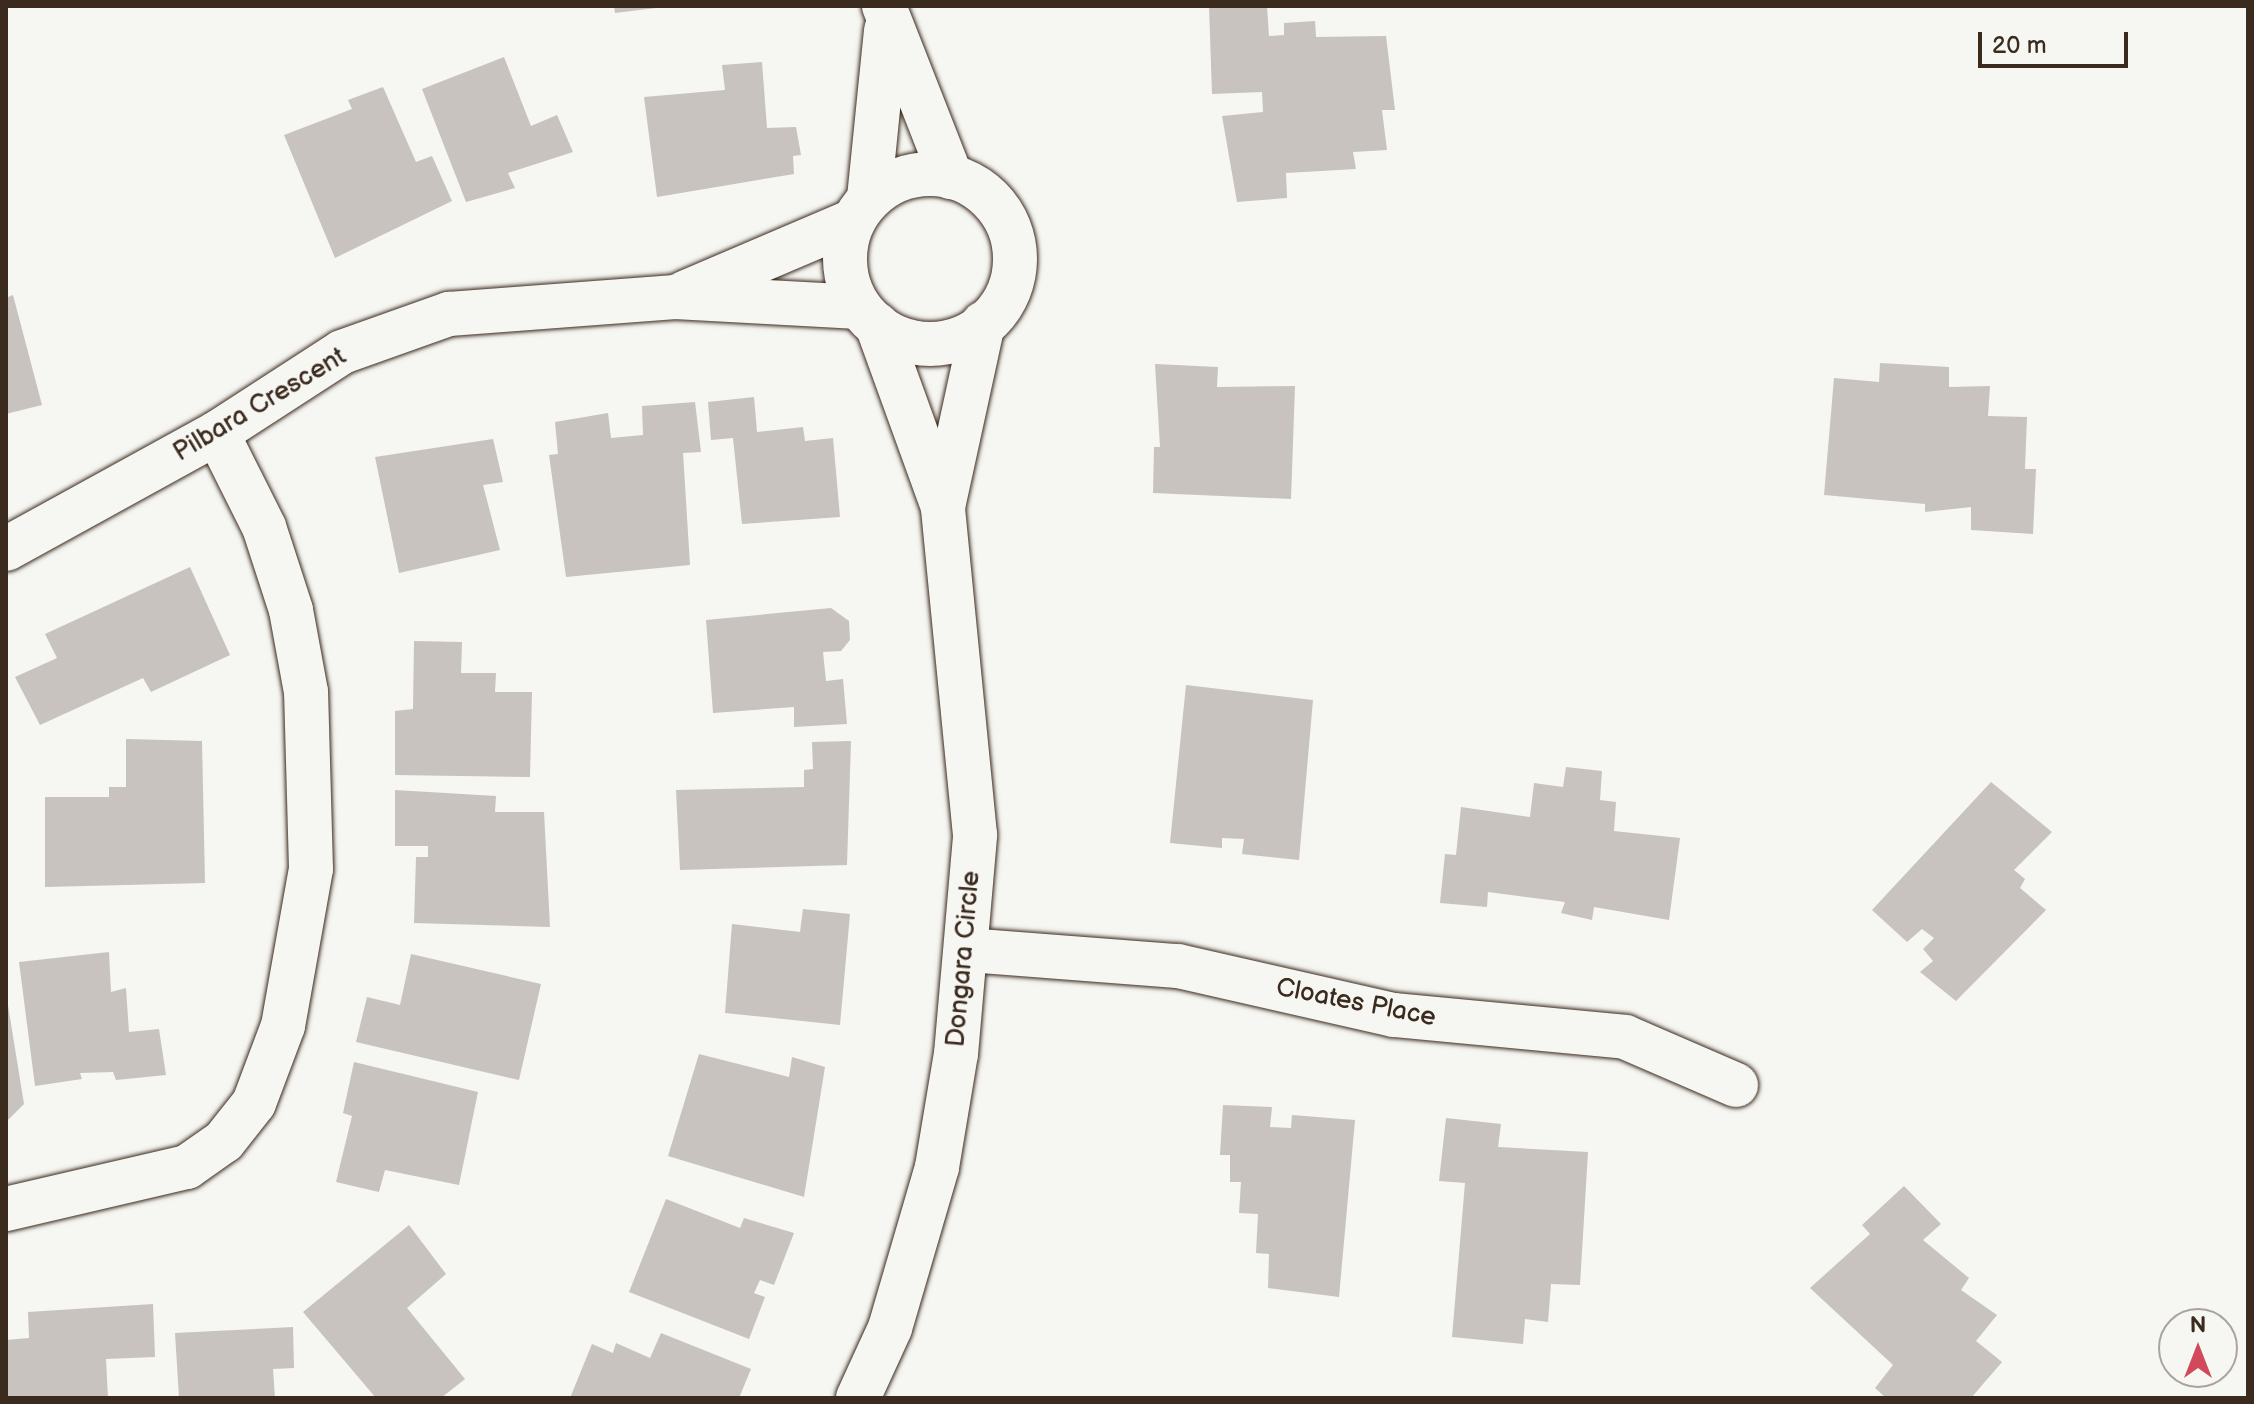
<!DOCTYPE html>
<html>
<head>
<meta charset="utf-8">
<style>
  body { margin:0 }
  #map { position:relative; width:2254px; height:1404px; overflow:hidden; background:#f6f6f2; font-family:"Balsamiq Sans",sans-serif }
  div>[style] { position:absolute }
  .building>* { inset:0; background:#c8c3be }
  .roads { filter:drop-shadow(0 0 2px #3b2a1e) drop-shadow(0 0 2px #3b2a1e) }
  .street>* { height:44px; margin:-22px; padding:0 22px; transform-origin:22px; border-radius:22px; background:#f6f6f2 }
  .secondary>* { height:44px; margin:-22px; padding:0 22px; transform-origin:22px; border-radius:22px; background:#f6f6f2 }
  .secondary>.ring { margin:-22px; padding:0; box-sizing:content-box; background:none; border:44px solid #f6f6f2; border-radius:50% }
  span { translate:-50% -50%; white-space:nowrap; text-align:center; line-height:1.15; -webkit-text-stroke:8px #f6f6f2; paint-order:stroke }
  .street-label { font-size:26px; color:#3b2a1e }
  .frame { position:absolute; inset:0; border:8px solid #3b2a1e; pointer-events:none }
  .north { position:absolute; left:2158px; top:1308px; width:80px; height:80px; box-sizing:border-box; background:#f6f6f2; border:2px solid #aba49d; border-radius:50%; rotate:0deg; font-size:22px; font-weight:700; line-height:32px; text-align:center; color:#3b2a1e }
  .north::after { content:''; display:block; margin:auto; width:28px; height:36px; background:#d1495b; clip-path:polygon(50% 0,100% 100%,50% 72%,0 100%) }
  .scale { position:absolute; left:1978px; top:32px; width:150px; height:36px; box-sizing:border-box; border:4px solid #3b2a1e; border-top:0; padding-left:10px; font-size:24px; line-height:28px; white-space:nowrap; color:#3b2a1e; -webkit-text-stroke:6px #f6f6f2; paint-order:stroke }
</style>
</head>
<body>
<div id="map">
  <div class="building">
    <i style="clip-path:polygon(614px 6px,655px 6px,656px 8px,615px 13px)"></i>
    <i style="clip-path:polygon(1209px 6px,1267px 6px,1269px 36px,1284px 35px,1284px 23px,1315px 21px,1316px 37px,1386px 36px,1395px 110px,1382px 110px,1387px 150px,1353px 152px,1356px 169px,1286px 173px,1287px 198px,1237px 202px,1222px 116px,1263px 112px,1262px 92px,1212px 94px)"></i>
    <i style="clip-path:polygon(504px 57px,531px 126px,557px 115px,573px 152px,508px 173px,515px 188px,466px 202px,422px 89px)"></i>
    <i style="clip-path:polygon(762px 62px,767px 128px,796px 127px,801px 155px,793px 156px,794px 174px,657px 197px,644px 97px,725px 90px,722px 65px)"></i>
    <i style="clip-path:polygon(383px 87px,416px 162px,432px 156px,452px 201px,335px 258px,284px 135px,352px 109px,348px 100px)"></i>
    <i style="clip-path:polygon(13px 295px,42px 405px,6px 414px,6px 298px)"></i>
    <i style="clip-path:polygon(1880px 363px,1949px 367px,1949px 387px,1990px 386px,1988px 416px,2027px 417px,2025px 469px,2036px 469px,2033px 534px,1971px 530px,1971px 507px,1925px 512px,1925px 504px,1824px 495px,1834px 378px,1879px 382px)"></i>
    <i style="clip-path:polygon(1155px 364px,1218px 367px,1217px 387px,1295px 386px,1291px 499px,1153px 493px,1154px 447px,1160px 447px)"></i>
    <i style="clip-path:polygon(754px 397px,757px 432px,803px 427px,805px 441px,833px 438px,840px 517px,742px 524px,733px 438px,711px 440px,708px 402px)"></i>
    <i style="clip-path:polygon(695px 402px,701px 452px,683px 453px,690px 565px,566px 577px,549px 455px,558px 454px,555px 422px,608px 413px,611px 438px,643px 435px,642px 406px)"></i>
    <i style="clip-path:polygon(493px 439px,503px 482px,483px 485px,500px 550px,399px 573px,375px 457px)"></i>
    <i style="clip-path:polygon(190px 567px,230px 655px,151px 692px,143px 678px,40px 725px,15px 677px,57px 658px,45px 634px)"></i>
    <i style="clip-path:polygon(831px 608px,849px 621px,850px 640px,841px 651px,823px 652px,826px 681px,843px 679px,847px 724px,794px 727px,794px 707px,713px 713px,706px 620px)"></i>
    <i style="clip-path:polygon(414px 641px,462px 642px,461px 673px,496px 673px,495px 692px,532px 692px,530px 777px,395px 775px,395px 711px,413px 709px)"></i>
    <i style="clip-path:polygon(1186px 685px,1313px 700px,1299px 860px,1242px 854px,1244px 839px,1222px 838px,1222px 848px,1170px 843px)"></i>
    <i style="clip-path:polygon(126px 739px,202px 741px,205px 883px,45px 887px,45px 797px,109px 797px,109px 787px,126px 787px)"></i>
    <i style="clip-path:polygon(851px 741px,847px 865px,680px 870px,676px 790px,804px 787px,804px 770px,813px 769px,812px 742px)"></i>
    <i style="clip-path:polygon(1566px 767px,1602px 771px,1600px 800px,1616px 802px,1614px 831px,1680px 838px,1669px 920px,1594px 907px,1592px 920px,1561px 913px,1565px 902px,1488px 892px,1487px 907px,1440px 903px,1445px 854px,1456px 855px,1461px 807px,1530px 817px,1534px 783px,1563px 787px)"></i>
    <i style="clip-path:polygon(1991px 782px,2052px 832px,2014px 870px,2025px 879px,2020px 888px,2046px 910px,1956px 1001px,1920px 972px,1933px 961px,1923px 949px,1934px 938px,1922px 929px,1907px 942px,1872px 910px)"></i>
    <i style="clip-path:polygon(395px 790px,496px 796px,495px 812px,544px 812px,550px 927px,414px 923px,416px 857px,428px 857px,428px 846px,395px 846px)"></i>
    <i style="clip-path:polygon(803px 909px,850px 914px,840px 1025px,725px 1013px,732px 924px,800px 932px)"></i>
    <i style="clip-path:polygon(109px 952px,111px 992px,126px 988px,129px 1032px,159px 1029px,166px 1075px,116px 1080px,113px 1072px,80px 1073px,82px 1079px,35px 1086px,19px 962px)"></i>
    <i style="clip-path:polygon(411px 954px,541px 984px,519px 1080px,356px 1042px,367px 997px,400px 1005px)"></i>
    <i style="clip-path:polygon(6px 993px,24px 1104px,6px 1122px)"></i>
    <i style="clip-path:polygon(699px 1054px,789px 1077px,792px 1057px,825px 1067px,804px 1197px,668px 1156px)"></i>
    <i style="clip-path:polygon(354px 1062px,478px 1092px,459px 1185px,385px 1170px,379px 1192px,336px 1182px,352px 1116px,343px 1113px)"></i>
    <i style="clip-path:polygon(1223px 1105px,1272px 1107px,1270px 1127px,1291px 1128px,1292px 1115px,1355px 1120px,1339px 1297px,1268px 1288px,1269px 1254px,1256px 1253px,1258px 1214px,1239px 1213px,1241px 1182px,1230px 1182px,1230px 1155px,1220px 1155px)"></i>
    <i style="clip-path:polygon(1446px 1118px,1501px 1124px,1498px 1147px,1588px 1152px,1580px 1285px,1551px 1284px,1548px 1322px,1525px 1319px,1523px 1344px,1452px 1337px,1465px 1183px,1439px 1181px)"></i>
    <i style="clip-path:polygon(1904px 1186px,1941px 1224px,1923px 1240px,1969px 1278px,1961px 1290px,1997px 1315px,1976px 1341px,2002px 1362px,1971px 1398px,1886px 1398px,1875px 1388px,1893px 1365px,1810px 1288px,1870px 1234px,1862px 1225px)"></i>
    <i style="clip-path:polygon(666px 1199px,740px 1228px,744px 1218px,794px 1233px,774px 1285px,760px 1280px,754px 1293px,765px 1297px,749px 1339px,629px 1292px)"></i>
    <i style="clip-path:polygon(409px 1225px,446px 1274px,407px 1308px,465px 1379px,441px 1398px,376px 1398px,303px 1312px)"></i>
    <i style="clip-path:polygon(153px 1304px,155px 1357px,106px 1359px,108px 1398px,8px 1398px,6px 1340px,29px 1338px,28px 1312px)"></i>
    <i style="clip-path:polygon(293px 1327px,294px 1368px,273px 1369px,275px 1398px,179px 1398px,175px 1333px)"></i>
    <i style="clip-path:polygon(661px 1333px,751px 1369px,739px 1398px,570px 1398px,592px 1344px,613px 1353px,616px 1343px,650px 1358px)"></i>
  </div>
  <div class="roads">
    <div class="street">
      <i style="left:684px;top:293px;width:184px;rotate:-23.1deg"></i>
      <i style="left:6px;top:549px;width:241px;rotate:-28.8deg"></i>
      <i style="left:217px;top:433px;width:149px;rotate:-32.9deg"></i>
      <i style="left:342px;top:352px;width:114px;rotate:-19.6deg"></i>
      <i style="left:449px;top:314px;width:227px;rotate:-4.3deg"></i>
      <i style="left:675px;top:297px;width:184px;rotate:3.1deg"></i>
      <i style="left:968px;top:950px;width:211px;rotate:4.4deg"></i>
      <i style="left:1178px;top:966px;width:221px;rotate:12.8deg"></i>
      <i style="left:1394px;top:1015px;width:232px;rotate:5.4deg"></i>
      <i style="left:1625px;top:1037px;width:121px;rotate:23.4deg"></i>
      <i style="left:6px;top:1209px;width:186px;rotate:-13.1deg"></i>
      <i style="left:187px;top:1167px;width:45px;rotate:-35.1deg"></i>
      <i style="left:224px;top:1141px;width:48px;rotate:-51.7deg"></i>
      <i style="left:254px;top:1103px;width:82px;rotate:-69.4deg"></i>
      <i style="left:283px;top:1026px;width:159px;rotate:-79.9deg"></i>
      <i style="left:311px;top:869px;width:177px;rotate:-91.6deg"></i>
      <i style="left:306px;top:692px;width:83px;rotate:-100.4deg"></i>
      <i style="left:291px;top:610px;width:87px;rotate:-108deg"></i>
      <i style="left:264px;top:527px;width:105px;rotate:-116.6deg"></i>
    </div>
    <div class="secondary">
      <i style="left:884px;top:6px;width:184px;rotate:68.6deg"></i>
      <i class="ring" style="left:845px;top:174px;width:126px;height:126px"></i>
      <i style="left:869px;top:198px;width:169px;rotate:-84.2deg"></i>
      <i style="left:943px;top:507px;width:188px;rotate:-77.7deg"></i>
      <i style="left:858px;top:1398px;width:77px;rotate:-65.4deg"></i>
      <i style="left:890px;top:1328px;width:168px;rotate:-73.7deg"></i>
      <i style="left:937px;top:1167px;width:115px;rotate:-80.5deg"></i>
      <i style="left:956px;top:1054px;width:220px;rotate:-85deg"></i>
      <i style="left:975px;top:835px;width:330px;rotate:-95.6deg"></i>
      <i style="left:943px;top:507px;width:194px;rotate:-109.9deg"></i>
    </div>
  </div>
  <div class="street-label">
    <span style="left:260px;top:405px;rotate:-31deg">Pilbara Crescent</span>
    <span style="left:964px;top:959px;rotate:-85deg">Dongara Circle</span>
    <span style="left:1356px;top:1003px;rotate:11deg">Cloates Place</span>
  </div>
  <div class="frame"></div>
  <div class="north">N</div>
  <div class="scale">20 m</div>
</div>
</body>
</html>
